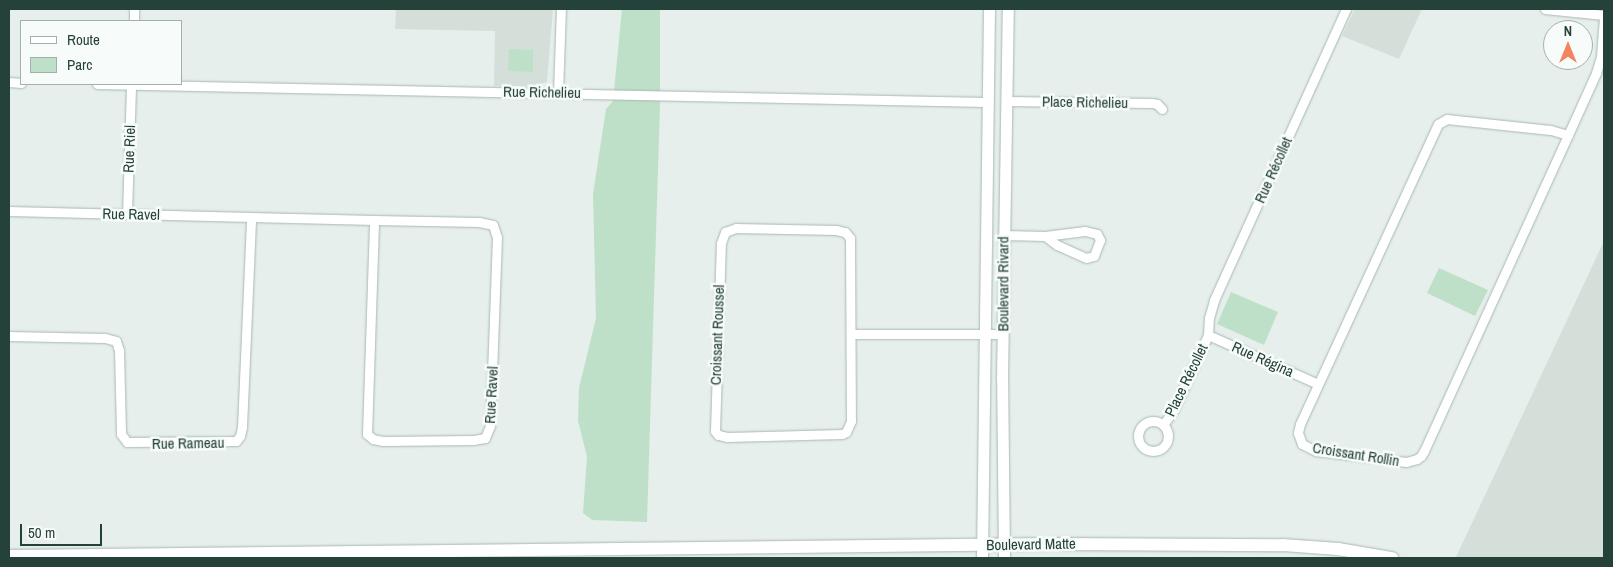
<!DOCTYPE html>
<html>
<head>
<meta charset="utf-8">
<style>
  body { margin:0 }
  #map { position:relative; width:1613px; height:567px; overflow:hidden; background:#e6efeb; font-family:"Archivo Narrow",sans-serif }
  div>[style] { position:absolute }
  .built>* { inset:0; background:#d4dfda }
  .green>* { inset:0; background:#bfe0c8 }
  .roads { filter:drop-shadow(0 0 1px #a8b8b2) drop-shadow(0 0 1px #a8b8b2) }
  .minor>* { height:9px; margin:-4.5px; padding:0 4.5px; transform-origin:4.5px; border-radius:4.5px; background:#fff }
  .minor>.ring { margin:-4.5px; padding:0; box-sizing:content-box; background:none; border:9px solid #fff; border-radius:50% }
  .tertiary>* { height:11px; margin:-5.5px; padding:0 5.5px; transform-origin:5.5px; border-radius:5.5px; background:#fff }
  .secondary>* { height:12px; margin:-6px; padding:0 6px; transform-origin:6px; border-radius:6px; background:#fff }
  span { translate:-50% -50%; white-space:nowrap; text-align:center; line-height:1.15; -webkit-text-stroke:5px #f7fbf9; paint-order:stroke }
  .street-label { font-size:15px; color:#24423a }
  .frame { position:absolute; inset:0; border:10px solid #24423a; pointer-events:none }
  .legend { position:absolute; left:20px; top:20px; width:162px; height:65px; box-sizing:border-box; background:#f7fbf9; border:1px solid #a3b1ad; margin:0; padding:6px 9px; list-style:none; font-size:15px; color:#24423a }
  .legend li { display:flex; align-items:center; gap:10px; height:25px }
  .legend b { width:25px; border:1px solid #a3b1ad }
  .north { position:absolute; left:1543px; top:20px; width:50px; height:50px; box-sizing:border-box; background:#f7fbf9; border:1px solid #a3b1ad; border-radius:50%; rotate:0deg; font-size:14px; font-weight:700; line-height:20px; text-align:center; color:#24423a }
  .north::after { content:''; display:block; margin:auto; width:18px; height:22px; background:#f4845f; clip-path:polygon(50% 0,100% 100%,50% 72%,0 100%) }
  .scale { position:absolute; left:20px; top:524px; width:82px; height:22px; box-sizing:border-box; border:2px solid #24423a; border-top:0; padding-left:6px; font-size:15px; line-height:18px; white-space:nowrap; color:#24423a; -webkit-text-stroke:4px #f7fbf9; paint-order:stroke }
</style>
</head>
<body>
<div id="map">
  <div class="built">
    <i style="clip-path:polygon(396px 9px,553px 9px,547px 82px,536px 86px,494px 86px,495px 31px,395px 29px)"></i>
    <i style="clip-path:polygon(1355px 9px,1422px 9px,1399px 59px,1342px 36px)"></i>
    <i style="clip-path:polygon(1604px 241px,1604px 558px,1455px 558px,1456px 557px)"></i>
  </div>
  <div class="green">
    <i style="clip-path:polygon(622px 9px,660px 9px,660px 105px,647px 522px,592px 520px,583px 513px,587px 457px,578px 421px,579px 388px,596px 318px,593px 194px,606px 109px,613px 101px)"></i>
    <i style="clip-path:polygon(509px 49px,533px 50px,533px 72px,508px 71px)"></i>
    <i style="clip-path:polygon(1439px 268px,1488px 290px,1475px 316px,1427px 293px)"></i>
    <i style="clip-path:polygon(1231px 292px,1278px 312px,1264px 345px,1217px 324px)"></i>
  </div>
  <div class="roads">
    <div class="minor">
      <i style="left:1545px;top:9px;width:59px;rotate:5.8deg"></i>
      <i style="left:134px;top:21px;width:12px;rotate:-90deg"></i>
      <i style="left:9px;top:82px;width:12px;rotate:5deg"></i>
      <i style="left:97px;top:84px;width:890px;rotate:1.16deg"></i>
      <i style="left:558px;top:93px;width:84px;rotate:-88deg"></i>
      <i style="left:1006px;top:101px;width:146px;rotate:0.8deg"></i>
      <i style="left:1152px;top:103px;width:5px;rotate:11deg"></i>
      <i style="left:1157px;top:104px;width:7px;rotate:45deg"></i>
      <i style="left:1568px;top:135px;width:19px;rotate:-164deg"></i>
      <i style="left:1550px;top:130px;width:104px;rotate:-173.9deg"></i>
      <i style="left:1447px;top:119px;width:10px;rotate:151deg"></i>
      <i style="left:1438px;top:124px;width:330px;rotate:114.7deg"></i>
      <i style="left:1300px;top:424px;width:9px;rotate:103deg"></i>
      <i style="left:1298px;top:433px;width:12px;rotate:70deg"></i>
      <i style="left:1302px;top:444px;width:16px;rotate:27deg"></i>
      <i style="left:1316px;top:451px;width:91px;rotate:7deg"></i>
      <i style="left:1406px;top:462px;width:11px;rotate:-15deg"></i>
      <i style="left:1417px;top:459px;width:5px;rotate:-37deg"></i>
      <i style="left:1421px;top:456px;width:6px;rotate:-59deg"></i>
      <i style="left:1424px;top:451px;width:347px;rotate:-65.5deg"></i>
      <i style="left:1568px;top:135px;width:68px;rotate:-65.7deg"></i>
      <i style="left:1596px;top:73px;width:17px;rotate:-73deg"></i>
      <i style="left:1601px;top:57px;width:40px;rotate:-85.7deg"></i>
      <i style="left:9px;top:211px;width:242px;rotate:1.4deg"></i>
      <i style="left:251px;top:217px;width:123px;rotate:1.4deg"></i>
      <i style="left:374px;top:220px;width:105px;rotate:1.1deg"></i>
      <i style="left:479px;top:222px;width:14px;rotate:12deg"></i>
      <i style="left:493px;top:225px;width:13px;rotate:72deg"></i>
      <i style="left:497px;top:237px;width:189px;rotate:92.1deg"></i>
      <i style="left:490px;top:426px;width:13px;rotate:113deg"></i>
      <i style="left:485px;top:438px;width:11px;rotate:170deg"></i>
      <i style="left:474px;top:440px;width:91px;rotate:179.4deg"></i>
      <i style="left:383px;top:441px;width:10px;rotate:-169deg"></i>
      <i style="left:373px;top:439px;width:8px;rotate:-140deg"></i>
      <i style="left:367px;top:434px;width:214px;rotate:-88.1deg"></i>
      <i style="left:127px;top:214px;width:130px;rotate:-88.2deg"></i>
      <i style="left:736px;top:228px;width:100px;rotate:1.1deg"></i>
      <i style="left:836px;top:230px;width:9px;rotate:13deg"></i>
      <i style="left:845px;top:232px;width:8px;rotate:50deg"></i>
      <i style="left:850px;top:238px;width:183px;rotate:89.7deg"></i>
      <i style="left:851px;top:421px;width:12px;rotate:114deg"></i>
      <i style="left:846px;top:432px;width:4px;rotate:153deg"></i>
      <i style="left:842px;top:434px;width:115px;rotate:178.5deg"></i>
      <i style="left:727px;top:437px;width:9px;rotate:-167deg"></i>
      <i style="left:718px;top:435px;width:5px;rotate:-127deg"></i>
      <i style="left:715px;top:431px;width:188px;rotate:-88.2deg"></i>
      <i style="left:721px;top:243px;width:12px;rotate:-70deg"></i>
      <i style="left:725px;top:232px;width:12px;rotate:-20deg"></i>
      <i style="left:1003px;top:235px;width:42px;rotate:1.4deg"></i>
      <i style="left:1045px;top:236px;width:40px;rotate:-7.1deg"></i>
      <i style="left:1085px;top:231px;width:12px;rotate:14deg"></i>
      <i style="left:1097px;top:234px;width:7px;rotate:63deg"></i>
      <i style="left:1100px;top:240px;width:17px;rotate:111deg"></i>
      <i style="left:1094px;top:256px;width:8px;rotate:166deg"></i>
      <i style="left:1086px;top:258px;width:32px;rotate:-156deg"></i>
      <i style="left:1057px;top:245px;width:15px;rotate:-143deg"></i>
      <i style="left:851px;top:334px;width:152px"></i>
      <i style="left:1208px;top:335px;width:120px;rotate:24deg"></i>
      <i style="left:9px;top:336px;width:96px;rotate:1.2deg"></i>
      <i style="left:105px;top:338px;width:11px;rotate:15deg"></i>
      <i style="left:116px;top:341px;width:9px;rotate:72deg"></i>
      <i style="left:119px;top:350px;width:84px;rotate:88.6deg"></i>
      <i style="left:121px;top:434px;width:10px;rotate:53deg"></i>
      <i style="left:127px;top:442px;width:109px;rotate:-0.5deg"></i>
      <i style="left:236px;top:441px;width:6px;rotate:-51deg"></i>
      <i style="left:240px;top:436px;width:9px;rotate:-77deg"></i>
      <i style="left:242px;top:427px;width:210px;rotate:-87.5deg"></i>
      <i class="ring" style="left:1138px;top:421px;width:21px;height:21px"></i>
      <i style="left:1163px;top:425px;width:19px;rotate:-55deg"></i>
      <i style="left:1174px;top:409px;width:81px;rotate:-65.3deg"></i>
      <i style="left:1208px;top:335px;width:17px;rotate:-87deg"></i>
      <i style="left:1209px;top:318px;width:19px;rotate:-74deg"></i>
      <i style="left:1214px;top:300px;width:320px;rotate:-65.6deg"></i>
    </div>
    <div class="tertiary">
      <i style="left:982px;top:558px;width:549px;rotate:-89.27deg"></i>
      <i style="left:1004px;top:558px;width:180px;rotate:-90.6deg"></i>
      <i style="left:1002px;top:378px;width:369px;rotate:-89.1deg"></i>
    </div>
    <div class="secondary">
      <i style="left:9px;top:556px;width:1046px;rotate:-0.66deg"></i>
      <i style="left:1055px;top:544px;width:228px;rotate:0.3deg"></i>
      <i style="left:1283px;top:545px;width:55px;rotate:4.2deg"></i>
      <i style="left:1338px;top:549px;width:55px;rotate:9.5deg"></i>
    </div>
  </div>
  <div class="street-label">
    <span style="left:542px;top:92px;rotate:1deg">Rue Richelieu</span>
    <span style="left:1085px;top:102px;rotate:1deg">Place Richelieu</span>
    <span style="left:129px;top:149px;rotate:-88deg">Rue Riel</span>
    <span style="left:1273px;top:170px;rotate:-66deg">Rue Récollet</span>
    <span style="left:131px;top:214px;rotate:1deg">Rue Ravel</span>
    <span style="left:1003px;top:284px;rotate:-90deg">Boulevard Rivard</span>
    <span style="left:717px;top:335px;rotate:-88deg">Croissant Roussel</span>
    <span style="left:1263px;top:359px;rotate:24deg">Rue Régina</span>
    <span style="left:1186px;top:380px;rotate:-64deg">Place Récollet</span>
    <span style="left:491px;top:395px;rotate:-87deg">Rue Ravel</span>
    <span style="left:188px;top:443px;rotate:-1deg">Rue Rameau</span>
    <span style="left:1356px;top:454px;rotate:9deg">Croissant Rollin</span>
    <span style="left:1031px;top:544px;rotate:-1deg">Boulevard Matte</span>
  </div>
  <div class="frame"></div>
  <ul class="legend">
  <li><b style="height:6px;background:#fff"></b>Route</li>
  <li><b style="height:14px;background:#bfe0c8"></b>Parc</li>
  </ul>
  <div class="north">N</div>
  <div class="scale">50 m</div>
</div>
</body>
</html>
